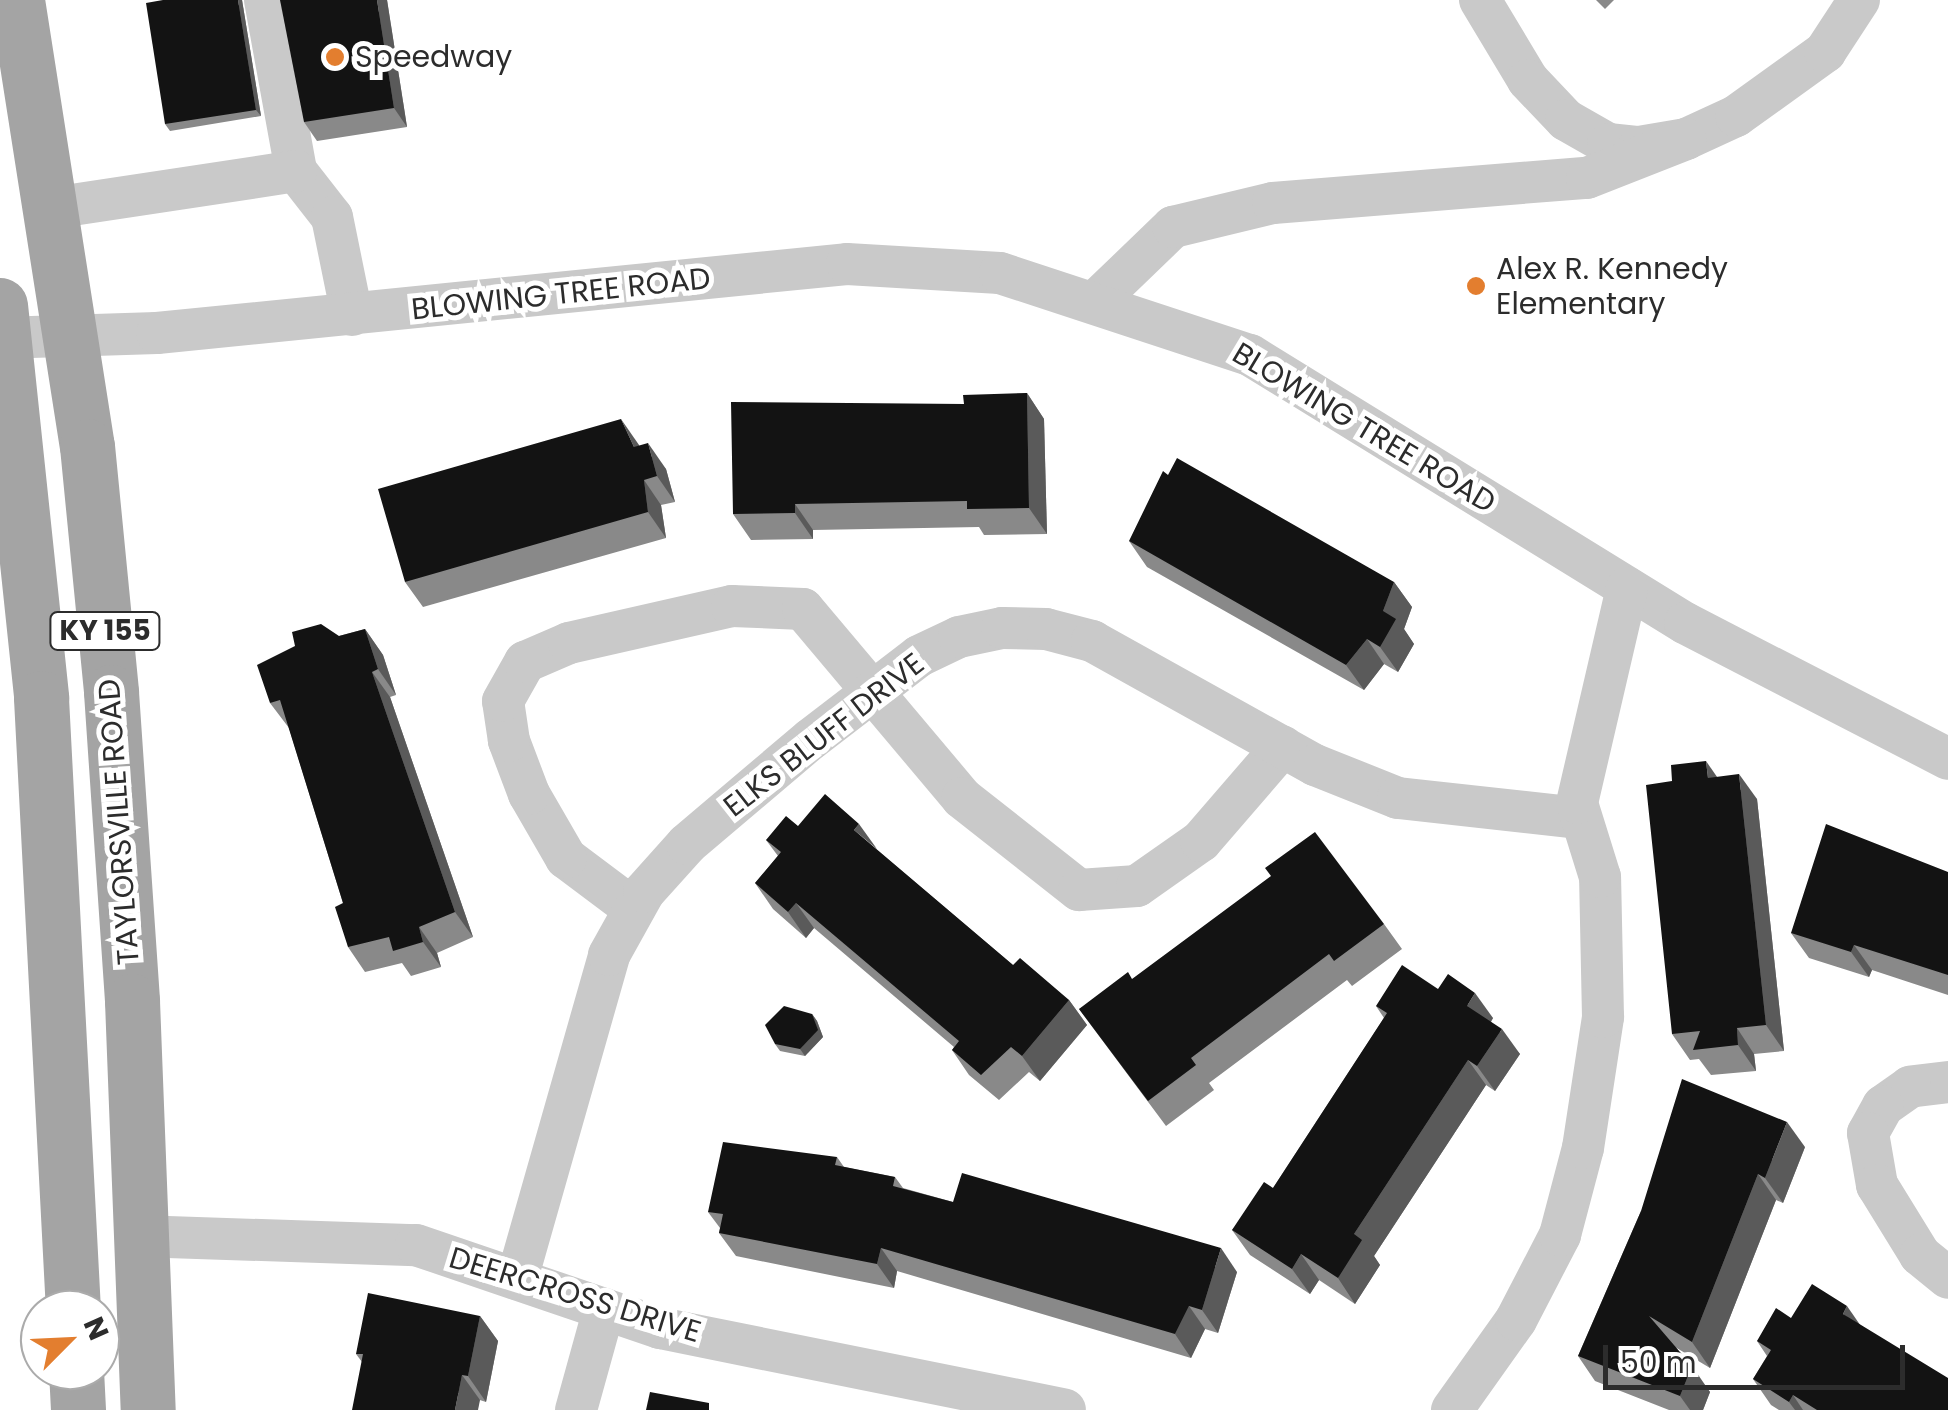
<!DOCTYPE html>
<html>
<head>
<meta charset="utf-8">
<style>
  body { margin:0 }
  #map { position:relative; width:1948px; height:1410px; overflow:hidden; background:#fff; font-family:Poppins,sans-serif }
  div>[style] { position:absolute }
  .minor>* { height:42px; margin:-21px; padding:0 21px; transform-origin:21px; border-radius:21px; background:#c9c9c9 }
  .major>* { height:55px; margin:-27.5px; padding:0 27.5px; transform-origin:27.5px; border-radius:27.5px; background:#a4a4a4 }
  .wall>* { inset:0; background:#898989 }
  .shaded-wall>* { inset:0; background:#5a5a5a }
  .building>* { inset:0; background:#131313 }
  .dots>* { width:28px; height:28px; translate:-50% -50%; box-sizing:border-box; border:5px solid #fff; border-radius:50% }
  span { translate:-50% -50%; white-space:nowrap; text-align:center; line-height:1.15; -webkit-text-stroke:10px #fff; paint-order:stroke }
  .shield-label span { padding:2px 8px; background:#fff; border:2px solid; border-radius:8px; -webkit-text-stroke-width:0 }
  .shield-label { font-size:28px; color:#2c2c2c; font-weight:700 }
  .poi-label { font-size:30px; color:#2c2c2c }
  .left { translate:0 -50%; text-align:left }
  .street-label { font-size:30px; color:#2c2c2c }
  .north { position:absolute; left:20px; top:1290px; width:100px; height:100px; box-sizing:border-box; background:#fff; border:2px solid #ababab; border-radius:50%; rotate:66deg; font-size:28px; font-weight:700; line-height:40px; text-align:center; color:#2c2c2c }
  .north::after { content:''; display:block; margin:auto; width:35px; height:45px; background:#e37e2f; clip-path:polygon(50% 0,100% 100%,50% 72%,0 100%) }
  .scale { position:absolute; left:1603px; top:1345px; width:302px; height:45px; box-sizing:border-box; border:5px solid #2c2c2c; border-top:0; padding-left:12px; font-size:30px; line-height:35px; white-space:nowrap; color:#2c2c2c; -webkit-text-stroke:8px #fff; paint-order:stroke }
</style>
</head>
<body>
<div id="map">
  <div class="minor">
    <i style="left:265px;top:0;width:174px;rotate:79.7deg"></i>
    <i style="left:296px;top:171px;width:58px;rotate:52deg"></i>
    <i style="left:332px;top:217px;width:100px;rotate:78.5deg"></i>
    <i style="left:1480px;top:0;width:93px;rotate:59deg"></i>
    <i style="left:1528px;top:80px;width:55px;rotate:46.5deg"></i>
    <i style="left:1566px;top:120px;width:48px;rotate:29.7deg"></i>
    <i style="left:1608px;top:144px;width:31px;rotate:6deg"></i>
    <i style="left:1639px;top:147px;width:48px;rotate:-9.7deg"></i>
    <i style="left:1686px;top:139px;width:55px;rotate:-24.7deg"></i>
    <i style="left:1736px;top:116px;width:110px;rotate:-35.7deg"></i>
    <i style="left:1825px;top:52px;width:62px;rotate:-56.8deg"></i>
    <i style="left:52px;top:208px;width:247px;rotate:-8.6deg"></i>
    <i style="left:1094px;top:303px;width:110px;rotate:-43.9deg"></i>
    <i style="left:1173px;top:227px;width:103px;rotate:-13.5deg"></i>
    <i style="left:1273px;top:203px;width:315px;rotate:-4.6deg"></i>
    <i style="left:1587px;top:178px;width:106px;rotate:-21.5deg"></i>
    <i style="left:0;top:338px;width:157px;rotate:-1.8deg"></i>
    <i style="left:157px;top:333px;width:693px;rotate:-5.71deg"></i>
    <i style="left:847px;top:264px;width:153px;rotate:3.4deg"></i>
    <i style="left:1000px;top:273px;width:263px;rotate:18.2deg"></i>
    <i style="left:1250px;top:355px;width:511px;rotate:31.64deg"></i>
    <i style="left:1685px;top:623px;width:296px;rotate:27.3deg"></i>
    <i style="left:634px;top:909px;width:85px;rotate:-143.1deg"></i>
    <i style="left:566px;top:858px;width:74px;rotate:-120deg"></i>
    <i style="left:529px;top:794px;width:57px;rotate:-110.7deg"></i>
    <i style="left:509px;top:741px;width:40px;rotate:-98.5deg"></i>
    <i style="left:503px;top:701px;width:45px;rotate:-60.6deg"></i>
    <i style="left:525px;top:662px;width:48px;rotate:-23.4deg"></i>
    <i style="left:569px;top:643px;width:167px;rotate:-12.8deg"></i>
    <i style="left:732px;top:606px;width:71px;rotate:2.4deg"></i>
    <i style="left:803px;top:609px;width:247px;rotate:49.9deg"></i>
    <i style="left:962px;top:798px;width:149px;rotate:38.2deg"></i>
    <i style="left:1079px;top:890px;width:58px;rotate:-3.9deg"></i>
    <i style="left:1137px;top:886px;width:78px;rotate:-35.1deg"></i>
    <i style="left:1201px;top:841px;width:125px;rotate:-49.2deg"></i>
    <i style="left:1948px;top:1082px;width:38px;rotate:173deg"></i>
    <i style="left:1910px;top:1087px;width:33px;rotate:145deg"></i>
    <i style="left:1883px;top:1106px;width:31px;rotate:119deg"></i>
    <i style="left:1868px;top:1133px;width:53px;rotate:80.2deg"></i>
    <i style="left:1877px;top:1185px;width:82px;rotate:58.4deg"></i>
    <i style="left:1920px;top:1255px;width:36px;rotate:39deg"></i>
    <i style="left:138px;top:1236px;width:278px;rotate:1.9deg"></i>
    <i style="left:416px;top:1245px;width:258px;rotate:18.8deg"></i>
    <i style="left:660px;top:1328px;width:413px;rotate:11.4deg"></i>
    <i style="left:517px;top:1279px;width:337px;rotate:-74.1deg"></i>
    <i style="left:609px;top:955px;width:72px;rotate:-60.9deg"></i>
    <i style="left:644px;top:892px;width:64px;rotate:-48.1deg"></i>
    <i style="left:687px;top:844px;width:162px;rotate:-40.3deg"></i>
    <i style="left:811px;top:739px;width:136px;rotate:-37.5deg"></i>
    <i style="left:919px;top:656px;width:44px;rotate:-25.4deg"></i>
    <i style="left:959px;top:637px;width:44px;rotate:-11.8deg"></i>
    <i style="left:1002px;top:628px;width:44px;rotate:1.3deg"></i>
    <i style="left:1046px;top:629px;width:48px;rotate:14.6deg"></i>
    <i style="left:1092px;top:641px;width:255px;rotate:29.1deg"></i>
    <i style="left:1315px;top:765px;width:89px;rotate:21.7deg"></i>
    <i style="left:1398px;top:798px;width:181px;rotate:6.3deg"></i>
    <i style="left:576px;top:1410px;width:105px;rotate:-74.5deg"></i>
    <i style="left:1452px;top:1410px;width:110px;rotate:-54.6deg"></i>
    <i style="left:1516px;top:1320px;width:96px;rotate:-62.6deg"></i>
    <i style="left:1560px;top:1235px;width:90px;rotate:-75.2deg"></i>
    <i style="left:1583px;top:1148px;width:133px;rotate:-81.3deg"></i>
    <i style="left:1603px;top:1017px;width:140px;rotate:-91.2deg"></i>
    <i style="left:1600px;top:877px;width:77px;rotate:-107.3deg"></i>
    <i style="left:1577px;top:803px;width:221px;rotate:-76.9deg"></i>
  </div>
  <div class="major">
    <i style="left:17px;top:0;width:451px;rotate:81.1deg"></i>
    <i style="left:87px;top:446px;width:247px;rotate:84.4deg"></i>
    <i style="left:111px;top:692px;width:310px;rotate:86.1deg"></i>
    <i style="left:132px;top:1001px;width:409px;rotate:87.8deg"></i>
    <i style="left:0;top:305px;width:395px;rotate:84deg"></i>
    <i style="left:41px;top:698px;width:613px;rotate:87.01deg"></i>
    <i style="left:76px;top:1370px;width:40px;rotate:87.1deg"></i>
  </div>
  <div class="wall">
    <i style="clip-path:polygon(242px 0,261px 116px,170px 131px,165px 124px)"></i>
    <i style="clip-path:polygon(387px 0,407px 127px,317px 141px,304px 122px)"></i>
    <i style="clip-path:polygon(1596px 0,1614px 0,1605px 9px)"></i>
    <i style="clip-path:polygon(1027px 393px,1044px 419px,1047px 534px,984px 535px,979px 527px,813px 530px,813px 539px,751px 540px,733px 514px,964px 404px)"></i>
    <i style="clip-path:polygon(639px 446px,666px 469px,675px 502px,661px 505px,666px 538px,423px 607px,405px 582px)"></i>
    <i style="clip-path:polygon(1129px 541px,1394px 582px,1412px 607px,1404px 629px,1414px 644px,1398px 672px,1384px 664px,1364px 690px,1147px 567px)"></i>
    <i style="clip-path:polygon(365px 629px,383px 655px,396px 695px,390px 697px,473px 937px,437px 953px,441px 967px,411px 976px,402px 963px,365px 972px,348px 947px,343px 903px,289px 728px,270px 703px,339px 636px)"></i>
    <i style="clip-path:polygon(1717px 777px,1757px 799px,1784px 1051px,1754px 1054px,1756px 1071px,1711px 1075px,1699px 1059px,1690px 1060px,1672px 1034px)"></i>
    <i style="clip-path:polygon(798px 826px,877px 850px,1013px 965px,1069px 1000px,1087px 1025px,1040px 1081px,1029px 1072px,999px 1100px,969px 1075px,952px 1050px,954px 1047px,814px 928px,806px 938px,773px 909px,755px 883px,778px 856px,766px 840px)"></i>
    <i style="clip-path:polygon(1948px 872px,1948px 995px,1872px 970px,1869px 977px,1809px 958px,1791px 933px)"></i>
    <i style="clip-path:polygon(1384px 924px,1402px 949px,1352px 986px,1347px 980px,1209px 1083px,1214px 1090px,1166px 1126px,1079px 1009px,1132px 979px)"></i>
    <i style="clip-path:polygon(1438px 989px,1493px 1018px,1491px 1022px,1520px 1054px,1495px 1091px,1486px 1085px,1374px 1256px,1380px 1265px,1355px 1304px,1319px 1280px,1310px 1294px,1250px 1255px,1232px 1230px,1273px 1188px,1384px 1018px,1376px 1006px)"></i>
    <i style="clip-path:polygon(812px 1014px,817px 1021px,823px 1037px,805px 1056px,780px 1051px,775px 1044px)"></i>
    <i style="clip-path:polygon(1805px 1147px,1783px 1203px,1776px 1200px,1710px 1368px,1675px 1347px,1710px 1392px,1703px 1410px,1669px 1410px,1595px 1381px,1578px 1356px,1641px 1211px)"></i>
    <i style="clip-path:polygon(837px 1157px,844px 1167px,895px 1177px,903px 1188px,953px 1202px,1237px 1272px,1218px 1333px,1205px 1329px,1191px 1358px,897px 1271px,894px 1288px,736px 1256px,719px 1233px,720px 1228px,708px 1212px)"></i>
    <i style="clip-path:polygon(480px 1316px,498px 1341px,486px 1402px,362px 1362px,356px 1354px)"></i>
    <i style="clip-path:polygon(1791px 1318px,1860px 1325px,1948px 1410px,1779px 1410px,1771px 1405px,1753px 1379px,1767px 1356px,1757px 1341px)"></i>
  </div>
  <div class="shaded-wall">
    <i style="clip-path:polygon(238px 0,242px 0,261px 116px,256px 110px)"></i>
    <i style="clip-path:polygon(377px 0,387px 0,407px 127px,394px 108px)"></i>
    <i style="clip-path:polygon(1027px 393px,1044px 419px,1047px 534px,1029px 508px)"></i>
    <i style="clip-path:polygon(621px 419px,639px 445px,651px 473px,634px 447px)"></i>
    <i style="clip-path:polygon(648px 443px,666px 469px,675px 502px,657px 476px)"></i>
    <i style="clip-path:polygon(644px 480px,661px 505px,666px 538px,648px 512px)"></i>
    <i style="clip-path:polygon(795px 504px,813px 530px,813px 539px,795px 513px)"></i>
    <i style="clip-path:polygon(1394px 582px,1412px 607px,1404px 629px,1414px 644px,1398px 672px,1380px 647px,1383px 611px)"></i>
    <i style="clip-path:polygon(365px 629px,383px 655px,396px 695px,378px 669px)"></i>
    <i style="clip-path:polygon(1367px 639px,1384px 664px,1364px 690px,1346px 665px)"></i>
    <i style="clip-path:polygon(372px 672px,390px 697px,473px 937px,455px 912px)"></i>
    <i style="clip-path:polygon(1706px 761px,1724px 787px,1708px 778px)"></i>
    <i style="clip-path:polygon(1739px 774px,1757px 799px,1784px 1051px,1766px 1025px)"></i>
    <i style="clip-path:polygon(859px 824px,877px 849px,854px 830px)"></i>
    <i style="clip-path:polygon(796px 903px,814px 928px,806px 938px,788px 912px)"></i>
    <i style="clip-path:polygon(419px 927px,437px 953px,441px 967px,423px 942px)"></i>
    <i style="clip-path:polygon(1854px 945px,1872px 970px,1869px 977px,1851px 952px)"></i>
    <i style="clip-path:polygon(1475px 993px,1493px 1018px,1485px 1031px,1467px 1006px)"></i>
    <i style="clip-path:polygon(1069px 1000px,1087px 1025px,1040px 1081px,1022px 1056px)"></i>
    <i style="clip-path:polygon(812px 1014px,817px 1021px,823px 1037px,805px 1056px,800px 1049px)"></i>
    <i style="clip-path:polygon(1737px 1028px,1754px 1054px,1756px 1071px,1738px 1045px)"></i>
    <i style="clip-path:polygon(1502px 1029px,1520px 1054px,1495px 1091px,1477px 1066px)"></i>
    <i style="clip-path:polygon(1468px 1060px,1486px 1085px,1374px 1256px,1380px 1265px,1355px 1304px,1338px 1278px,1354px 1234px)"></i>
    <i style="clip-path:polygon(1787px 1122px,1805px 1147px,1783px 1203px,1765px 1178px)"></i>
    <i style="clip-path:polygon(1758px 1174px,1776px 1200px,1710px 1368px,1692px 1342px)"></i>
    <i style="clip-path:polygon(881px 1248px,897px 1271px,894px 1288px,877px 1264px)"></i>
    <i style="clip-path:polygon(1221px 1248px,1237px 1272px,1218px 1333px,1202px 1310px)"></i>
    <i style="clip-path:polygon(1301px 1254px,1319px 1280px,1310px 1294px,1292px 1269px)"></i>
    <i style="clip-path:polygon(1189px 1306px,1205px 1329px,1191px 1358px,1175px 1334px)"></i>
    <i style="clip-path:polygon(1847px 1306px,1865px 1332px,1843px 1314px)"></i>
    <i style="clip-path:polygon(480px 1316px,498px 1341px,486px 1402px,468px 1376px)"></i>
    <i style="clip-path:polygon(1692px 1366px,1710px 1392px,1703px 1410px,1690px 1410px,1680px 1396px)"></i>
    <i style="clip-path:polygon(462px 1375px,480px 1400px,478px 1410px,455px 1410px)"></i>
    <i style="clip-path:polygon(1793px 1395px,1803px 1410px,1795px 1410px,1789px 1402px)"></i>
  </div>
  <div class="building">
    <i style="clip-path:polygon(163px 0,238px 0,256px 110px,165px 124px,146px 3px)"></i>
    <i style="clip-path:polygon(280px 0,377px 0,394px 108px,304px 122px)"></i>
    <i style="clip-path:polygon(1027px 393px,1029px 508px,967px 509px,967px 501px,795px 504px,795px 513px,733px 514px,731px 402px,964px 404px,963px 395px)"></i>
    <i style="clip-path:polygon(621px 419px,634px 447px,648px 443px,657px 476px,644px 480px,648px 512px,405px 582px,378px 489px)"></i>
    <i style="clip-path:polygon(1177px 458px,1394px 582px,1383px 611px,1396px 619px,1380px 647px,1367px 639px,1346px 665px,1129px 541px,1163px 471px,1168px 475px)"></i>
    <i style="clip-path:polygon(321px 624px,339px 636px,365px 629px,378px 669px,372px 672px,455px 912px,419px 927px,423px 942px,393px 951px,389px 937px,348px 947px,335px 907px,343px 903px,280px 700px,270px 703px,257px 665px,295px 646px,292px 632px)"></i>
    <i style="clip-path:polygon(1706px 761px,1708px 778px,1739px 774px,1766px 1025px,1737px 1028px,1738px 1045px,1693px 1050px,1700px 1031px,1672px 1034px,1646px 785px,1672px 781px,1671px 765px)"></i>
    <i style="clip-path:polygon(825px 794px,859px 824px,854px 830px,1013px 965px,1020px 958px,1069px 1000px,1022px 1056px,1011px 1047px,981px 1075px,952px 1050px,959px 1041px,796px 903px,788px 912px,755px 883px,781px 852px,766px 840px,786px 816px,798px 826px)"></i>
    <i style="clip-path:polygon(1826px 824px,1948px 872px,1948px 975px,1854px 945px,1851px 952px,1791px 933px)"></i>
    <i style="clip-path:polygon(1315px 832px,1384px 924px,1334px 961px,1329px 954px,1191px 1058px,1196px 1065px,1148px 1101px,1079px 1009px,1128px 972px,1132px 979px,1271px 876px,1265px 868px)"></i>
    <i style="clip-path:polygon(1402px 965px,1438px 989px,1448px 974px,1475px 993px,1467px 1006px,1502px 1029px,1477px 1066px,1468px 1060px,1354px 1234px,1362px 1240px,1338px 1278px,1301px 1254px,1292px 1269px,1232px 1230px,1264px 1182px,1273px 1188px,1387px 1013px,1376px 1006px)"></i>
    <i style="clip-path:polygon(784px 1006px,812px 1014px,818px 1030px,800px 1049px,775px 1044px,765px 1025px)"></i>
    <i style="clip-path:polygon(1682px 1079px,1787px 1122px,1765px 1178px,1758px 1174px,1692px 1342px,1649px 1316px,1692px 1366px,1680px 1396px,1578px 1356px,1641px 1211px)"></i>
    <i style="clip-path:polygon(723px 1142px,837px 1157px,835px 1165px,895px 1177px,893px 1186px,953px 1202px,962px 1173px,1221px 1248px,1202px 1310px,1189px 1306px,1175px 1334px,881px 1248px,877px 1264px,719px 1233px,723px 1214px,708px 1212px)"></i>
    <i style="clip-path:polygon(1812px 1284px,1847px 1306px,1843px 1314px,1948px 1378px,1948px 1410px,1817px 1410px,1793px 1395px,1789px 1402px,1753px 1379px,1771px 1350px,1757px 1341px,1776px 1308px,1791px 1318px)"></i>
    <i style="clip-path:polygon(368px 1293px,480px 1316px,468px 1376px,462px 1375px,455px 1410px,352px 1410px,363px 1354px,356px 1354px)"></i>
    <i style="clip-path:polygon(650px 1392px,709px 1403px,709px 1410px,646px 1410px)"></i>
  </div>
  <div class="dots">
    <i style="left:335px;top:57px;background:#e37e2f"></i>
    <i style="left:1476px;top:286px;background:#e37e2f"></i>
  </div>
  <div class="shield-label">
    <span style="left:105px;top:631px">KY 155</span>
  </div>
  <div class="poi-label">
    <span class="left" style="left:355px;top:57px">Speedway</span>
    <span class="left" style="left:1496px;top:286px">Alex R. Kennedy<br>Elementary</span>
  </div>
  <div class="street-label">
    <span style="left:561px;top:294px;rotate:-6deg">BLOWING TREE ROAD</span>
    <span style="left:1364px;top:428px;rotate:31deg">BLOWING TREE ROAD</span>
    <span style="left:824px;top:735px;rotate:-38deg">ELKS BLUFF DRIVE</span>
    <span style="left:119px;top:822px;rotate:-94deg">TAYLORSVILLE ROAD</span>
    <span style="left:575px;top:1295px;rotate:17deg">DEERCROSS DRIVE</span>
  </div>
  <div class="north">N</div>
  <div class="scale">50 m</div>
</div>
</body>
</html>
